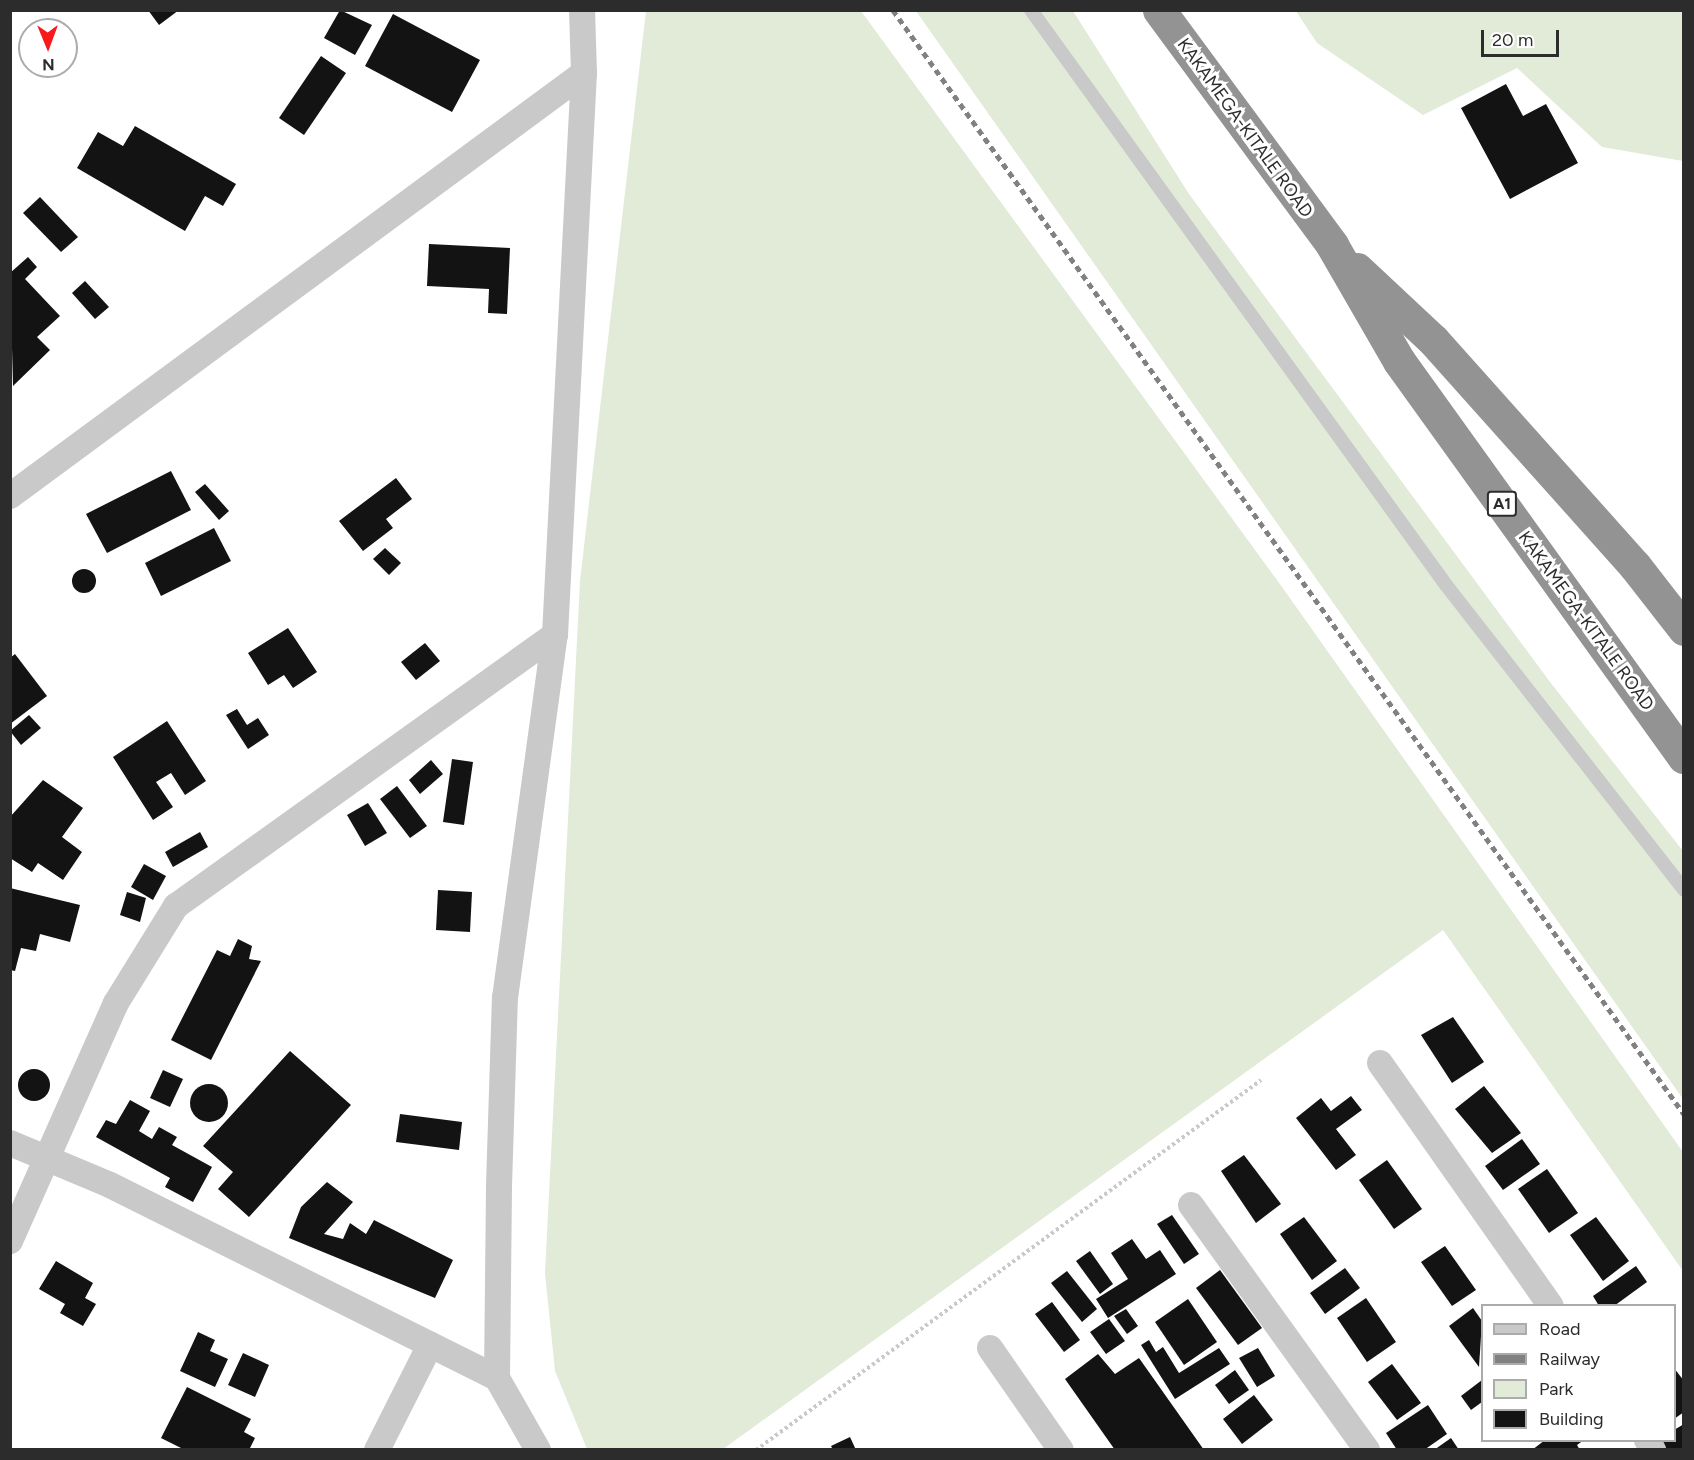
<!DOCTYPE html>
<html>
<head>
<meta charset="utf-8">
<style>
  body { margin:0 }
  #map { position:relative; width:1694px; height:1460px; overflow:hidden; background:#fff; font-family:Figtree,sans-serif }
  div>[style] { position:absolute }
  .green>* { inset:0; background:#e1ebd7 }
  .building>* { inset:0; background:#131313 }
  .round { border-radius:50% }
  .path>* { height:4px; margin-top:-2px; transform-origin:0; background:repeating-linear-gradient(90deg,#c9c9c9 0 3px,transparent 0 6px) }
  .lane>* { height:14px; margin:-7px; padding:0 7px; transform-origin:7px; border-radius:7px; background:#c9c9c9 }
  .street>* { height:26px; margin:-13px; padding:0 13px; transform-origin:13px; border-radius:13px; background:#c9c9c9 }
  .highway>* { height:33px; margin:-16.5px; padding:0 16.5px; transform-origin:16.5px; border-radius:16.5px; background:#939393 }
  .rail>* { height:4.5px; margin-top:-2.25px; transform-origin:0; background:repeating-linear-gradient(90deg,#818181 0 6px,transparent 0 10.5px) }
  span { translate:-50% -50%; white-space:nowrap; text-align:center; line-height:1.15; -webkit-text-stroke:6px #fff; paint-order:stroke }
  .shield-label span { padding:2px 4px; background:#fff; border:2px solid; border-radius:4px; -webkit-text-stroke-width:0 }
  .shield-label { font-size:16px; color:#2c2c2c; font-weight:700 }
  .street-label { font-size:18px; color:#2c2c2c }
  .frame { position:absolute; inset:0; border:12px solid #2c2c2c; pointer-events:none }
  .legend { position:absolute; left:1481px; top:1304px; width:195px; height:138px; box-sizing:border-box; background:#fff; border:2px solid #ababab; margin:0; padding:8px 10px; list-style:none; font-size:18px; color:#2c2c2c }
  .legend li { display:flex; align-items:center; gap:12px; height:30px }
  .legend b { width:30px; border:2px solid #ababab }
  .north { position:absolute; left:18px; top:18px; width:60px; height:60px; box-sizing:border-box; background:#fff; border:2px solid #ababab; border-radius:50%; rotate:179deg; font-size:16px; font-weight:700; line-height:24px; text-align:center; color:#2c2c2c }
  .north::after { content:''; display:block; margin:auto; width:21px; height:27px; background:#f61a1c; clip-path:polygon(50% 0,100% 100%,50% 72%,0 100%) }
  .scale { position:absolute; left:1481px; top:30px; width:78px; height:27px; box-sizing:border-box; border:3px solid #2c2c2c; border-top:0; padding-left:8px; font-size:18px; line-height:21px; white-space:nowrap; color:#2c2c2c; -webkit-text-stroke:4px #fff; paint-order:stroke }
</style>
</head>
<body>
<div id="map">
  <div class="green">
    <i style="clip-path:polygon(646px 11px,861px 11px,1277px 580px,1683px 1152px,1683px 1271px,1443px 930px,723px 1449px,587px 1449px,555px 1371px,545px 1273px,580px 581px)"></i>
    <i style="clip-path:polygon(916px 11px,1073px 11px,1189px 194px,1550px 682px,1683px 851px,1683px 1099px)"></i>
    <i style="clip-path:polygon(1296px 11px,1683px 11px,1683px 161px,1602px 147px,1517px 68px,1423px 115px,1317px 43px)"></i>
  </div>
  <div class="building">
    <i style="clip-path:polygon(148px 10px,179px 10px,159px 25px)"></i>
    <i style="clip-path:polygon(340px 10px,372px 25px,355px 55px,324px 38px)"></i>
    <i style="clip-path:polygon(393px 14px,480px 60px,452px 112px,365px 66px)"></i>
    <i style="clip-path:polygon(321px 56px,346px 73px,304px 135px,279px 118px)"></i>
    <i style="clip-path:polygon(1506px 84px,1523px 116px,1546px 104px,1578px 163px,1510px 199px,1461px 108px)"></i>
    <i style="clip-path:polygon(135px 126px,236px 184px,223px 206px,205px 196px,185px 231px,77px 168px,98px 132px,123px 146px)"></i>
    <i style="clip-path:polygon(40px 197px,78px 237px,61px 252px,23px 213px)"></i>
    <i style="clip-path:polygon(429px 244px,510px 248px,507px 314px,488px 313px,489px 289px,427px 286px)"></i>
    <i style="clip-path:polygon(28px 257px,37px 267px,25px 279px,60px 316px,37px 337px,50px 350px,13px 386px,10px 273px)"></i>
    <i style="clip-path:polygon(85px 281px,109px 307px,95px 319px,72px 293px)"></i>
    <i style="clip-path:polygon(171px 471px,191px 510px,107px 553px,86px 514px)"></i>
    <i style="clip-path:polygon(396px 478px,412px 499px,386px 519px,393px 528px,363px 551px,339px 521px)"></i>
    <i style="clip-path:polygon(205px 484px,229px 511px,219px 520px,195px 492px)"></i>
    <i style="clip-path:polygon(214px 528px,231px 561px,161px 596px,145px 563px)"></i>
    <i style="clip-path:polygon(385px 548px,401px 563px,389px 575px,373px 559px)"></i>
    <i class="round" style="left:72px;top:569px;width:24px;height:24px"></i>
    <i style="clip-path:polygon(288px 628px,317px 672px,293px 688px,284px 675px,268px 685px,248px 653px)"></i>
    <i style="clip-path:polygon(425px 643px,440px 661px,416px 680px,401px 662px)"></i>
    <i style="clip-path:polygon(15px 654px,47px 696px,10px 724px,10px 658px)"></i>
    <i style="clip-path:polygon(237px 709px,247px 725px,258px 718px,269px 735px,248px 749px,226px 715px)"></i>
    <i style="clip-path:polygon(29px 715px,41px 728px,21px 745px,10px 731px)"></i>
    <i style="clip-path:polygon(167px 721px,206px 781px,185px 795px,171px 773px,156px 782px,173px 807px,153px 820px,113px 757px)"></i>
    <i style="clip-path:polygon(452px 759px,473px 762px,464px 825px,443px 822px)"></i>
    <i style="clip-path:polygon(431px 760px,443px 774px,420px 794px,409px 780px)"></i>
    <i style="clip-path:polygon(43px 780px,83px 808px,62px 837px,82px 852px,63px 880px,38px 863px,32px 872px,10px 858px,10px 817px)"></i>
    <i style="clip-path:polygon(397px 786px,427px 826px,410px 838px,380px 799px)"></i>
    <i style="clip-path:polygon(368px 803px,387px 833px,365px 846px,347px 815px)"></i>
    <i style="clip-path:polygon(200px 832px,208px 847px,173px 867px,165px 852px)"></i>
    <i style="clip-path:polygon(144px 864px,166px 876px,153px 900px,131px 887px)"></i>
    <i style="clip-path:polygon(10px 888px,80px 905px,70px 942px,40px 934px,36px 951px,21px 948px,15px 971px,10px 970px)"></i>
    <i style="clip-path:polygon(438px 890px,472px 892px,470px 932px,436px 930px)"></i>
    <i style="clip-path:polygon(127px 892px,146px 898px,140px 922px,120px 915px)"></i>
    <i style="clip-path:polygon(238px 939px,252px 946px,249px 959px,261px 961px,211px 1060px,171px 1040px,217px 950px,230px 956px)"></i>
    <i style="clip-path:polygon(1453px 1017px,1484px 1062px,1452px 1083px,1421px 1035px)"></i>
    <i style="clip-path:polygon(290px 1051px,351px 1105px,249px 1217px,218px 1189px,233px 1172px,203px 1146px)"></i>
    <i class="round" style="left:18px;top:1069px;width:32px;height:32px"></i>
    <i style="clip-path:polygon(163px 1070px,183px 1079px,170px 1107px,150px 1098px)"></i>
    <i class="round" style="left:190px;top:1084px;width:38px;height:38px"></i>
    <i style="clip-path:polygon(1484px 1086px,1521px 1133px,1492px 1153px,1455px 1109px)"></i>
    <i style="clip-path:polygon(1351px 1096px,1362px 1110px,1336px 1129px,1356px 1155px,1336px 1170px,1296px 1118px,1321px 1098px,1331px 1111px)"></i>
    <i style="clip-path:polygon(130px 1100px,150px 1111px,139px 1131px,152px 1139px,159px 1127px,177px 1137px,172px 1145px,212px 1167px,193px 1202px,165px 1187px,170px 1178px,96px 1137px,106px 1120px,116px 1124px)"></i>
    <i style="clip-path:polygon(400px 1114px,462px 1122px,459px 1150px,396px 1142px)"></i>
    <i style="clip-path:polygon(1522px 1139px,1540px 1164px,1503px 1190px,1485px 1166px)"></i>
    <i style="clip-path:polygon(1244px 1155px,1281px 1204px,1256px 1223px,1221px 1171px)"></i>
    <i style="clip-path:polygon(1387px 1160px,1422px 1209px,1394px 1229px,1359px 1180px)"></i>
    <i style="clip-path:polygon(1547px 1169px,1578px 1213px,1549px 1233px,1518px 1189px)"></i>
    <i style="clip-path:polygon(327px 1182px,353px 1202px,324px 1234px,343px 1239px,350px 1223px,366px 1234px,374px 1220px,453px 1260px,435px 1298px,289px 1238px,301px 1207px)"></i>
    <i style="clip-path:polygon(1172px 1215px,1199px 1254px,1184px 1264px,1157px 1224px)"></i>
    <i style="clip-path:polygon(1304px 1217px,1337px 1261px,1312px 1280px,1280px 1234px)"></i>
    <i style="clip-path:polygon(1596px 1217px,1629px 1261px,1603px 1281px,1570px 1235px)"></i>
    <i style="clip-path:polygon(1132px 1239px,1146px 1259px,1160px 1250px,1176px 1274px,1108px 1318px,1096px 1299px,1128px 1279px,1111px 1253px)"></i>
    <i style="clip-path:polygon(1445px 1246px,1476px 1290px,1452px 1306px,1421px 1262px)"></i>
    <i style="clip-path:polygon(1090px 1251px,1113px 1284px,1100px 1294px,1076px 1261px)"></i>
    <i style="clip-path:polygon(56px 1261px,93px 1283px,85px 1298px,96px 1304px,83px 1326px,60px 1313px,65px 1304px,39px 1289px)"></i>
    <i style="clip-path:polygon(1636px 1266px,1647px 1282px,1614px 1306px,1599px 1306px,1593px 1296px)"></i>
    <i style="clip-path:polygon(1345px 1268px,1360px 1288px,1325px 1314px,1310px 1293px)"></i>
    <i style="clip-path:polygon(1220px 1270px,1262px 1328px,1238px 1345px,1196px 1288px)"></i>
    <i style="clip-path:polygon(1067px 1271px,1097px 1309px,1082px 1322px,1051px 1283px)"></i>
    <i style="clip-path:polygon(1366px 1298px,1396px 1342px,1367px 1362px,1337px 1318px)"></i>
    <i style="clip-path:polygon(1188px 1299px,1217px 1342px,1184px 1365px,1155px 1322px)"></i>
    <i style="clip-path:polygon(1052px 1302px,1080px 1340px,1064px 1352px,1035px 1314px)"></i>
    <i style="clip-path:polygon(1473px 1308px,1482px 1321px,1479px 1367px,1449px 1326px)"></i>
    <i style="clip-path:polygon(1126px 1309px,1138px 1326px,1127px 1334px,1114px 1316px)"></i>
    <i style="clip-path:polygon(1109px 1319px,1125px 1341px,1106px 1354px,1090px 1332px)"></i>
    <i style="clip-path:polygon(198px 1332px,215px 1340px,210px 1351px,228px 1359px,215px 1387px,180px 1371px)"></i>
    <i style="clip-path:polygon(1149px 1340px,1156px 1352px,1163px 1347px,1179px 1373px,1219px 1348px,1230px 1364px,1175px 1399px,1141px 1345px)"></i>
    <i style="clip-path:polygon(1258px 1348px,1275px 1376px,1257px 1387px,1239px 1358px)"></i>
    <i style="clip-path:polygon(243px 1353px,269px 1365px,255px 1397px,228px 1385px)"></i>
    <i style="clip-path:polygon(1098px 1354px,1115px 1374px,1139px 1358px,1204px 1450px,1115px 1450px,1065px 1379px)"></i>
    <i style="clip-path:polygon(1392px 1364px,1421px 1403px,1397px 1420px,1368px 1382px)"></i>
    <i style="clip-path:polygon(1674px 1368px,1684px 1381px,1684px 1412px,1674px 1419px)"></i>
    <i style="clip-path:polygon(1235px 1370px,1249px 1390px,1229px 1404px,1215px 1385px)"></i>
    <i style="clip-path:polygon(1482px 1380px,1482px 1402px,1471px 1410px,1461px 1396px)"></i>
    <i style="clip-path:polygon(187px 1387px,251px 1419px,244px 1432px,255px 1438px,249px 1450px,185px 1450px,161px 1438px)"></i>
    <i style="clip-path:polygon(1254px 1395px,1273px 1420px,1242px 1444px,1223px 1419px)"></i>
    <i style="clip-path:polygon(1428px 1405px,1447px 1434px,1424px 1450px,1397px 1450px,1386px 1433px)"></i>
    <i style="clip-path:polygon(1684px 1424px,1684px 1450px,1664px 1450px,1658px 1440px,1674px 1440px,1674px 1430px)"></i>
    <i style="clip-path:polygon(850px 1437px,856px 1450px,833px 1450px,831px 1446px)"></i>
    <i style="clip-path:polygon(1451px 1438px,1459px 1450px,1434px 1450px)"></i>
    <i style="clip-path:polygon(1545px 1440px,1584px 1440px,1577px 1445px,1580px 1450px,1532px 1450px)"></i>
  </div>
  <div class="path">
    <i style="left:756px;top:1450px;width:626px;rotate:-36.23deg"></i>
  </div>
  <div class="lane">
    <i style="left:1031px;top:10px;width:709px;rotate:54.18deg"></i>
    <i style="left:1446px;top:585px;width:387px;rotate:52deg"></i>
  </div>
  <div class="street">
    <i style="left:10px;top:496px;width:713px;rotate:-36.39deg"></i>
    <i style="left:1380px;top:1063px;width:297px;rotate:54.9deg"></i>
    <i style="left:10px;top:1143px;width:108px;rotate:22.8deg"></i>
    <i style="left:110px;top:1185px;width:432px;rotate:26.5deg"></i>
    <i style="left:1191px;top:1205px;width:302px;rotate:54.3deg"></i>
    <i style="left:10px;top:1241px;width:261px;rotate:-66deg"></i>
    <i style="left:116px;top:1003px;width:114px;rotate:-58.3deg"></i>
    <i style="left:176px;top:906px;width:466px;rotate:-35.6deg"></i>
    <i style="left:990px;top:1348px;width:124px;rotate:55.2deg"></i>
    <i style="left:1647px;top:1440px;width:12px;rotate:59deg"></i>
    <i style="left:377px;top:1450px;width:118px;rotate:-63.2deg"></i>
    <i style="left:538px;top:1450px;width:83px;rotate:-119.7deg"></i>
    <i style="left:497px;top:1378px;width:192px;rotate:-89.4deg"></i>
    <i style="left:499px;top:1186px;width:188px;rotate:-88.2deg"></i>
    <i style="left:505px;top:998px;width:366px;rotate:-82.2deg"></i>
    <i style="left:555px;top:635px;width:563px;rotate:-87.05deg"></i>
    <i style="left:584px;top:73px;width:63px;rotate:-91.8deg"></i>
  </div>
  <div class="highway">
    <i style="left:1159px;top:10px;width:292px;rotate:53.6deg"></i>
    <i style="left:1332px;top:245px;width:134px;rotate:60deg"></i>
    <i style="left:1399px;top:361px;width:488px;rotate:54.3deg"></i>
    <i style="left:1357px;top:269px;width:104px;rotate:43.1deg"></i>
    <i style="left:1433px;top:340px;width:303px;rotate:48.2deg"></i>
    <i style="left:1635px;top:566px;width:80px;rotate:52.1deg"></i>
  </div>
  <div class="rail">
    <i style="left:893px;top:10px;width:1358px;rotate:54.38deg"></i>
  </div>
  <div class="shield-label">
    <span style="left:1502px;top:504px">A1</span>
  </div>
  <div class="street-label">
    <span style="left:1245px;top:128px;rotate:54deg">KAKAMEGA-KITALE ROAD</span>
    <span style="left:1586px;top:621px;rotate:54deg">KAKAMEGA-KITALE ROAD</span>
  </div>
  <div class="frame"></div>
  <ul class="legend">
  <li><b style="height:8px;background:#c9c9c9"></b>Road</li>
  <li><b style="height:8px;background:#818181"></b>Railway</li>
  <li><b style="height:16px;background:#e1ebd7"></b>Park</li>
  <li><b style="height:16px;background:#131313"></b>Building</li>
  </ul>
  <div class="north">N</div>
  <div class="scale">20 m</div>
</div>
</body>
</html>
